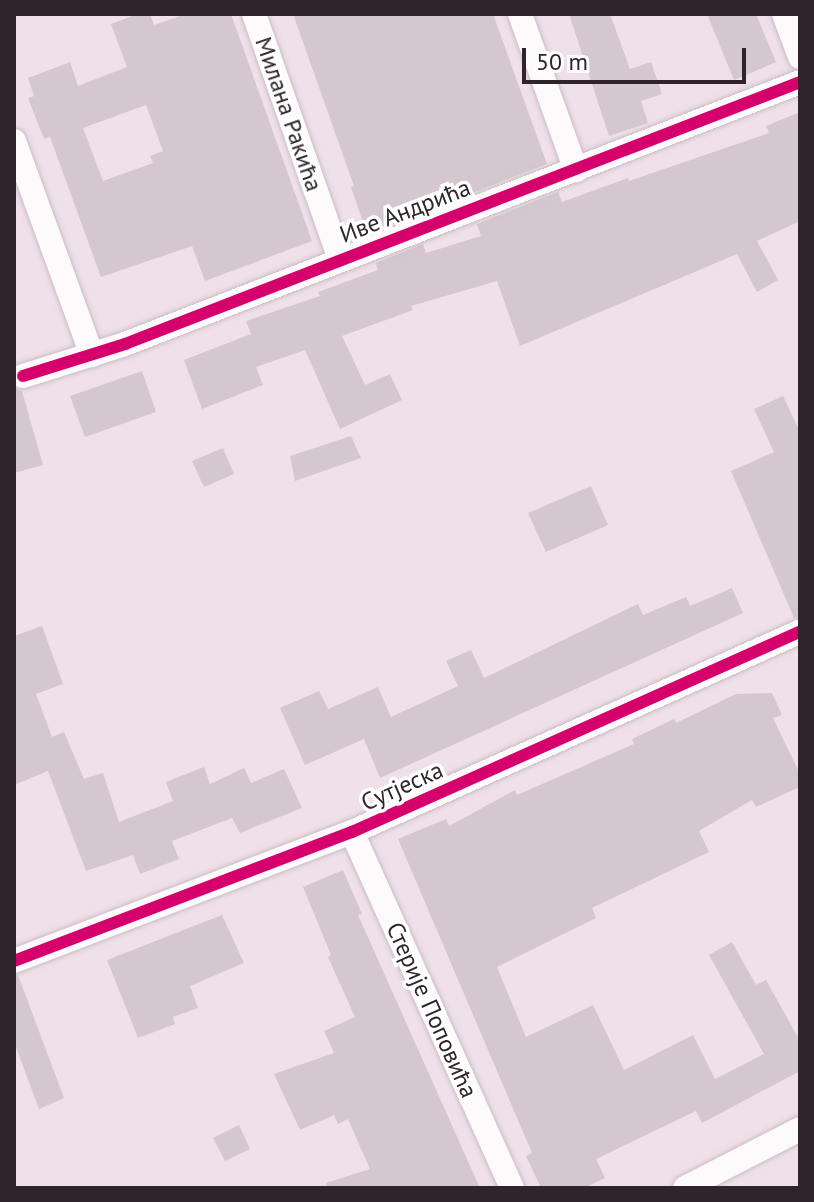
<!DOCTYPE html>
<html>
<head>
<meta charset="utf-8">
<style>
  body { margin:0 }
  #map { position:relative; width:814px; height:1202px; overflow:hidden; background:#f0e0e9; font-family:"PT Sans",sans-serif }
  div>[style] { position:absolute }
  .building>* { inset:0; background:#d4c7cf }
  .roads { filter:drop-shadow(0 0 2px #c9bdc4) drop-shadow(0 0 2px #c9bdc4) }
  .minor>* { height:24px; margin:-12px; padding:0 12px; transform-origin:12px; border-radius:12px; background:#fdfafc }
  .cycleway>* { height:12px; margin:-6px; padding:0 6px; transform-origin:6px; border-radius:6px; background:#d6006c }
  span { translate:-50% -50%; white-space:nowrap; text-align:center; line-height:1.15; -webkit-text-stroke:7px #fff; paint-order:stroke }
  .street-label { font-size:24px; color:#2e242a }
  .frame { position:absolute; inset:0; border:16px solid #2e242a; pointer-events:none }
  .scale { position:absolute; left:522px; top:48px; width:224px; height:36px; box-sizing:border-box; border:4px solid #2e242a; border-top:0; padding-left:10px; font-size:24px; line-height:28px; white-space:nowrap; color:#2e242a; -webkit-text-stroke:6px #fff; paint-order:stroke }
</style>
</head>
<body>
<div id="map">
  <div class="building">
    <i style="clip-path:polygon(evenodd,138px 14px,150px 14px,154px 25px,186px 14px,231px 14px,312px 241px,205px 281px,192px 246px,101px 277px,50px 137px,44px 139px,28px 98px,34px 96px,28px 78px,70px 62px,78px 86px,127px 67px,111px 24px,138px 14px,146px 105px,163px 151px,150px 156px,153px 163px,103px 181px,83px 128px,146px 105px)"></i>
    <i style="clip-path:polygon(293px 14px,493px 14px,547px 164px,467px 195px,464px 186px,411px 206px,414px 216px,367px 234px,351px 187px,354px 186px)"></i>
    <i style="clip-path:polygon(569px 14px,610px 14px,630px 69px,651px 62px,662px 94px,641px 101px,648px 123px,609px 136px)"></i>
    <i style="clip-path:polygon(707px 14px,756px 14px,776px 62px,734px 80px)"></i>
    <i style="clip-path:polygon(800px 112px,800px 221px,757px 241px,778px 280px,757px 292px,737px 254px,520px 346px,497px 281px,411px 306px,413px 310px,342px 336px,365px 385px,390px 374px,402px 400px,340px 429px,305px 350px,256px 367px,263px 385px,202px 409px,184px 360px,251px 334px,246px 321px,320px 296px,318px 292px,378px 270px,376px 263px,423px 244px,426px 253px,481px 236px,477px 224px,558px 192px,562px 202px,628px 178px,629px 181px,769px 133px,766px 126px)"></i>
    <i style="clip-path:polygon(142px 371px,156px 412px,85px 437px,70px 396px)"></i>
    <i style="clip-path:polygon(14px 388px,22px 391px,43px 465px,14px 473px)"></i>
    <i style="clip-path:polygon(783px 396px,800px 432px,800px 617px,794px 618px,731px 471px,774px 452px,754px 409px)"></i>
    <i style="clip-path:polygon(351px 436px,361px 458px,295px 481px,290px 456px)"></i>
    <i style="clip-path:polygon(223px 448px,234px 474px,204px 487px,192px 461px)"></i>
    <i style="clip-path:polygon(591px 486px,608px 525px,546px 552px,528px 513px)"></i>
    <i style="clip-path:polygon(732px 588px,743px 613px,380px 778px,364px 739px,305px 765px,280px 708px,319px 691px,328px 709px,378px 687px,391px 717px,458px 686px,446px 661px,471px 650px,484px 678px,638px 604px,643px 615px,686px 597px,690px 606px)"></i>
    <i style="clip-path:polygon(42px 626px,63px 684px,36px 694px,52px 737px,64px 732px,84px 779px,103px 773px,119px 822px,173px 801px,166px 782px,204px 767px,210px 784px,244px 768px,251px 783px,284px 769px,302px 808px,240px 833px,232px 818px,172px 841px,179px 859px,140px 874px,133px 855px,86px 871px,48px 771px,14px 785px,14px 636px)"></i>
    <i style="clip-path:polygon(772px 693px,782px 715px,773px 718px,800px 774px,800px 787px,756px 807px,752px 800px,699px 831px,709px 852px,592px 908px,596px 918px,497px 967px,526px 1037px,593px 1005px,624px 1070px,693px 1035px,715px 1079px,764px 1054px,709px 955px,732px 942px,756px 985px,766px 980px,800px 1041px,800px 1071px,702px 1123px,696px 1111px,596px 1159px,605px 1178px,584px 1188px,541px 1188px,526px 1156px,532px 1153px,398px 839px,446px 819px,449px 826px,515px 790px,517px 795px,634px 744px,632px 739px,674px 719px,676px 723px,736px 694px)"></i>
    <i style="clip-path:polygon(343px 870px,362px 914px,358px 915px,480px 1188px,327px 1188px,326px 1183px,370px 1169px,348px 1119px,338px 1124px,334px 1115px,300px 1130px,274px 1074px,334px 1053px,324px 1031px,355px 1017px,328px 957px,331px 955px,303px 887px)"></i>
    <i style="clip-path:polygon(222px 915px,244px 963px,190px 986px,198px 1008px,173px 1017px,175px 1024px,138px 1038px,107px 960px)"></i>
    <i style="clip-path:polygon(18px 975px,64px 1098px,39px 1109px,14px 1042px,14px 976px)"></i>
    <i style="clip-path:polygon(239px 1125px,250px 1149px,225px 1161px,213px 1138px)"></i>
  </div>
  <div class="roads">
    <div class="minor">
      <i style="left:254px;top:14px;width:260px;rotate:70.7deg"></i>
      <i style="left:520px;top:14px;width:166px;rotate:70.3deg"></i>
      <i style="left:784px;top:14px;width:46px;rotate:69.6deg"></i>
      <i style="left:14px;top:141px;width:228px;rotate:70deg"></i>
      <i style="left:23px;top:376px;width:107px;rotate:-17.4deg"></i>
      <i style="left:125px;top:344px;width:724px;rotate:-21.21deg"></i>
      <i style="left:352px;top:832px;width:390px;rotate:65.8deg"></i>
      <i style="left:14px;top:961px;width:362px;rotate:-20.9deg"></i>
      <i style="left:352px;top:832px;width:491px;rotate:-24.1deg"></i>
      <i style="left:685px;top:1188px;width:129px;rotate:-27.2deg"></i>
    </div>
  </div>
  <div class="cycleway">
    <i style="left:23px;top:376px;width:107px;rotate:-17.4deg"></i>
    <i style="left:125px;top:344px;width:724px;rotate:-21.21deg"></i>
    <i style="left:14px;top:961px;width:362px;rotate:-20.9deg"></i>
    <i style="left:352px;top:832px;width:491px;rotate:-24.1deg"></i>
  </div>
  <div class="street-label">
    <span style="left:289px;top:114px;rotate:71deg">Милана Ракића</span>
    <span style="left:405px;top:211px;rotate:-21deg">Иве Андрића</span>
    <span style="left:402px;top:786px;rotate:-24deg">Сутјеска</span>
    <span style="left:432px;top:1010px;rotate:66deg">Стерије Поповића</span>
  </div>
  <div class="frame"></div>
  <div class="scale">50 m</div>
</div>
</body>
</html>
